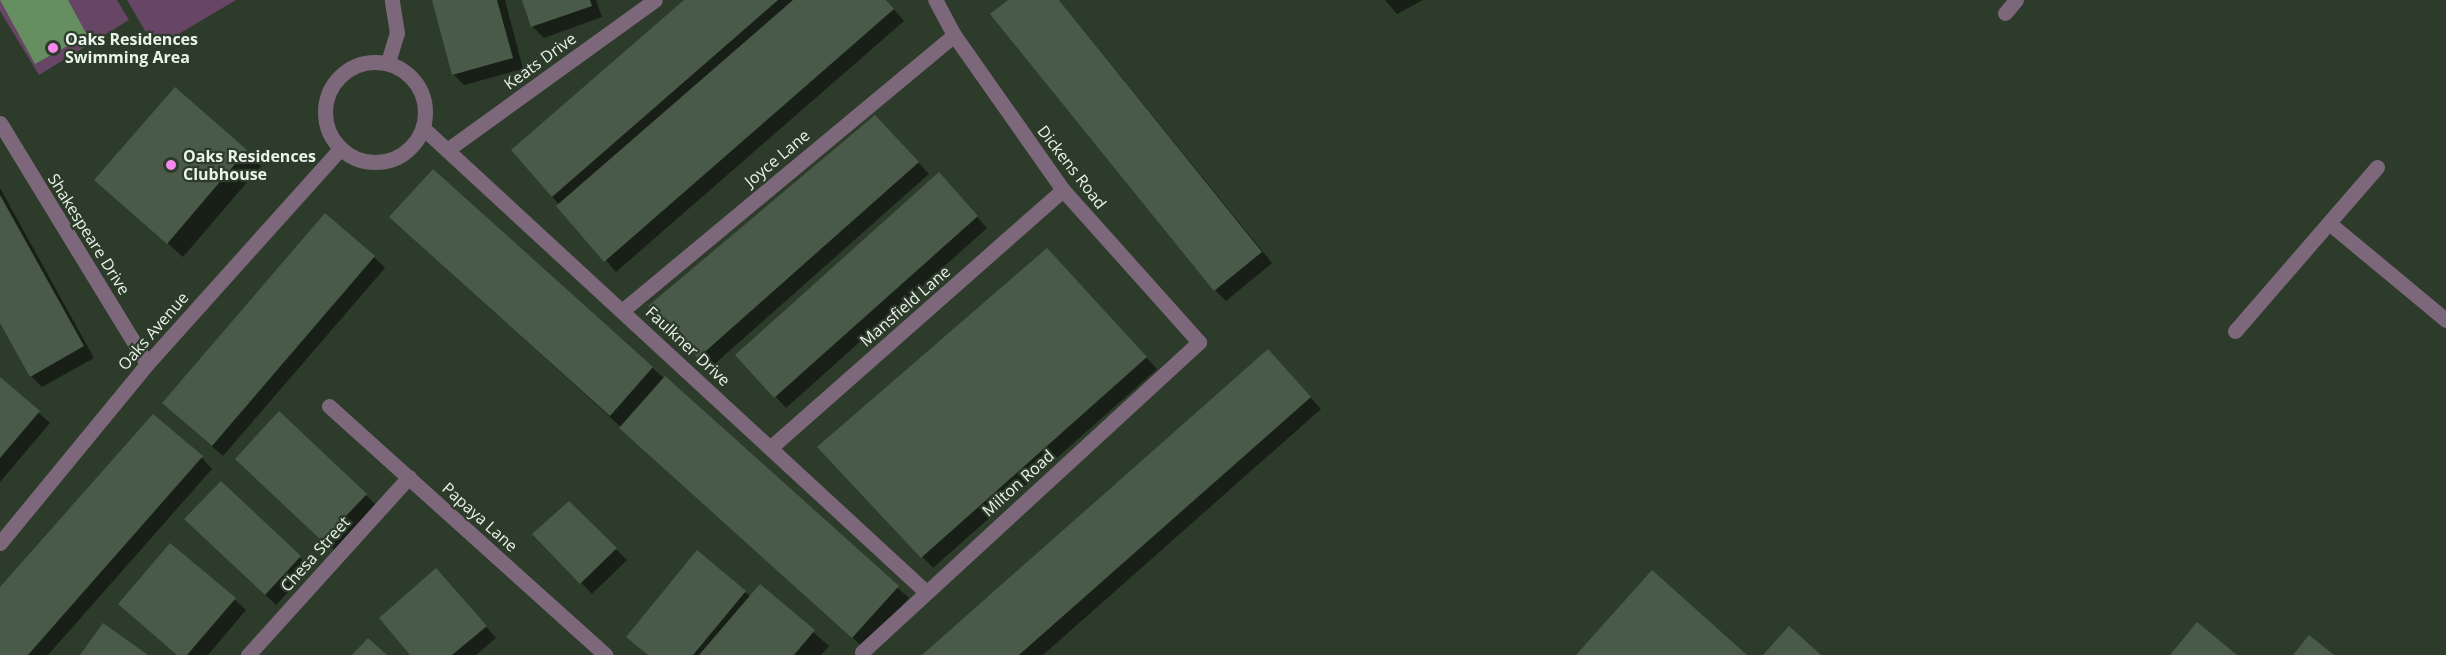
<!DOCTYPE html>
<html>
<head>
<meta charset="utf-8">
<style>
  body { margin:0 }
  #map { position:relative; width:2446px; height:655px; overflow:hidden; background:#2d3b2b; font-family:"Open Sans",sans-serif }
  div>[style] { position:absolute }
  .green>* { inset:0; background:#674565 }
  .water>* { inset:0; background:#668f61 }
  .shadow>* { inset:0; background:#0007 }
  .building>* { inset:0; background:#4a5a48 }
  .lane>* { height:15px; margin:-7.5px; padding:0 7.5px; transform-origin:7.5px; border-radius:7.5px; background:#7c687a }
  .street>* { height:15px; margin:-7.5px; padding:0 7.5px; transform-origin:7.5px; border-radius:7.5px; background:#7c687a }
  .street>.ring { margin:-7.5px; padding:0; box-sizing:content-box; background:none; border:15px solid #7c687a; border-radius:50% }
  .dots>* { width:16px; height:16px; translate:-50% -50%; box-sizing:border-box; border:3px solid #2d3b2b; border-radius:50% }
  span { translate:-50% -50%; white-space:nowrap; text-align:center; line-height:1.15; -webkit-text-stroke:4.5px #2d3b2b; paint-order:stroke }
  .poi-label { font-size:16px; color:#eaf3e9; font-weight:700 }
  .left { translate:0 -50%; text-align:left }
  .street-label { font-size:16px; color:#eaf3e9 }
</style>
</head>
<body>
<div id="map">
  <div class="green">
    <i style="clip-path:polygon(0 0,117px 0,129px 20px,39px 75px,0 11px)"></i>
    <i style="clip-path:polygon(127px 0,236px 0,155px 48px)"></i>
  </div>
  <div class="water">
    <i style="clip-path:polygon(0 0,68px 0,87px 35px,35px 64px)"></i>
  </div>
  <div class="shadow">
    <i style="clip-path:polygon(433px 0,505px 0,523px 69px,464px 85px,453px 74px)"></i>
    <i style="clip-path:polygon(524px 0,596px 0,602px 17px,544px 38px,533px 27px)"></i>
    <i style="clip-path:polygon(686px 0,886px 0,904px 21px,616px 272px,513px 150px)"></i>
    <i style="clip-path:polygon(1011px 0,1059px 0,1272px 263px,1226px 301px,1215px 290px)"></i>
    <i style="clip-path:polygon(1385px 0,1423px 0,1397px 14px)"></i>
    <i style="clip-path:polygon(175px 90px,261px 166px,183px 257px,96px 180px)"></i>
    <i style="clip-path:polygon(886px 128px,929px 174px,710px 368px,650px 306px)"></i>
    <i style="clip-path:polygon(433px 171px,909px 598px,864px 648px,402px 228px)"></i>
    <i style="clip-path:polygon(949px 185px,987px 228px,786px 408px,737px 355px)"></i>
    <i style="clip-path:polygon(0 188px,94px 358px,42px 387px,31px 376px,0 320px)"></i>
    <i style="clip-path:polygon(374px 257px,385px 268px,223px 456px,175px 414px)"></i>
    <i style="clip-path:polygon(1058px 261px,1157px 369px,933px 568px,819px 447px)"></i>
    <i style="clip-path:polygon(1279px 362px,1321px 409px,1043px 655px,924px 655px)"></i>
    <i style="clip-path:polygon(0 379px,50px 423px,0 482px)"></i>
    <i style="clip-path:polygon(202px 458px,212px 469px,48px 655px,0 655px,0 589px)"></i>
    <i style="clip-path:polygon(248px 470px,366px 495px,377px 506px,334px 550px)"></i>
    <i style="clip-path:polygon(221px 483px,311px 568px,276px 605px,197px 530px)"></i>
    <i style="clip-path:polygon(569px 503px,627px 560px,592px 594px,534px 534px)"></i>
    <i style="clip-path:polygon(436px 570px,496px 638px,476px 655px,412px 655px)"></i>
    <i style="clip-path:polygon(760px 586px,829px 646px,821px 655px,648px 655px,628px 637px,745px 592px,751px 597px)"></i>
    <i style="clip-path:polygon(235px 600px,246px 610px,208px 655px,178px 655px,120px 604px)"></i>
  </div>
  <div class="building">
    <i style="clip-path:polygon(432px 0,497px 0,513px 58px,452px 75px)"></i>
    <i style="clip-path:polygon(522px 0,590px 0,592px 6px,531px 27px)"></i>
    <i style="clip-path:polygon(684px 0,778px 0,552px 197px,511px 150px)"></i>
    <i style="clip-path:polygon(793px 0,886px 0,894px 9px,604px 262px,556px 206px)"></i>
    <i style="clip-path:polygon(1008px 0,1059px 0,1262px 252px,1214px 291px,990px 14px)"></i>
    <i style="clip-path:polygon(175px 87px,247px 150px,167px 244px,94px 180px)"></i>
    <i style="clip-path:polygon(875px 115px,919px 162px,698px 358px,648px 306px)"></i>
    <i style="clip-path:polygon(433px 169px,653px 367px,610px 416px,389px 217px)"></i>
    <i style="clip-path:polygon(939px 172px,978px 216px,774px 398px,735px 355px)"></i>
    <i style="clip-path:polygon(0 195px,84px 346px,30px 377px,0 323px)"></i>
    <i style="clip-path:polygon(325px 213px,375px 256px,212px 446px,162px 403px)"></i>
    <i style="clip-path:polygon(1047px 248px,1147px 357px,921px 558px,817px 447px)"></i>
    <i style="clip-path:polygon(1268px 349px,1311px 397px,1019px 655px,922px 655px)"></i>
    <i style="clip-path:polygon(665px 376px,899px 586px,852px 638px,619px 428px)"></i>
    <i style="clip-path:polygon(0 377px,40px 411px,0 458px)"></i>
    <i style="clip-path:polygon(279px 411px,367px 494px,322px 541px,235px 459px)"></i>
    <i style="clip-path:polygon(153px 414px,203px 456px,28px 655px,0 655px,0 587px)"></i>
    <i style="clip-path:polygon(221px 481px,301px 556px,265px 595px,184px 519px)"></i>
    <i style="clip-path:polygon(569px 501px,617px 548px,580px 584px,532px 534px)"></i>
    <i style="clip-path:polygon(170px 543px,236px 598px,187px 655px,177px 655px,118px 604px)"></i>
    <i style="clip-path:polygon(697px 550px,746px 591px,693px 655px,648px 655px,626px 637px)"></i>
    <i style="clip-path:polygon(436px 568px,487px 626px,452px 655px,410px 655px,379px 618px)"></i>
    <i style="clip-path:polygon(1652px 570px,1747px 655px,1576px 655px)"></i>
    <i style="clip-path:polygon(760px 584px,815px 630px,794px 655px,699px 655px)"></i>
    <i style="clip-path:polygon(2197px 622px,2237px 655px,2170px 655px)"></i>
    <i style="clip-path:polygon(103px 623px,148px 655px,80px 655px)"></i>
    <i style="clip-path:polygon(1789px 626px,1821px 655px,1763px 655px)"></i>
    <i style="clip-path:polygon(2309px 635px,2334px 655px,2293px 655px)"></i>
    <i style="clip-path:polygon(368px 638px,387px 655px,352px 655px)"></i>
  </div>
  <div class="lane">
    <i style="left:2329px;top:223px;width:152px;rotate:39.7deg"></i>
    <i style="left:2235px;top:331px;width:217px;rotate:-49.1deg"></i>
  </div>
  <div class="street">
    <i style="left:2005px;top:13px;width:17px;rotate:-50deg"></i>
    <i style="left:388px;top:62px;width:30px;rotate:-73deg"></i>
    <i style="left:397px;top:33px;width:33px;rotate:-99deg"></i>
    <i class="ring" style="left:325px;top:62px;width:85px;height:85px"></i>
    <i style="left:0;top:123px;width:282px;rotate:58.6deg"></i>
    <i style="left:423px;top:128px;width:684px;rotate:42.69deg"></i>
    <i style="left:447px;top:150px;width:256px;rotate:-35.8deg"></i>
    <i style="left:623px;top:310px;width:430px;rotate:-39.7deg"></i>
    <i style="left:329px;top:406px;width:372px;rotate:42deg"></i>
    <i style="left:770px;top:448px;width:390px;rotate:-41.4deg"></i>
    <i style="left:0;top:543px;width:232px;rotate:-50.6deg"></i>
    <i style="left:147px;top:364px;width:290px;rotate:-48.1deg"></i>
    <i style="left:862px;top:652px;width:458px;rotate:-42.6deg"></i>
    <i style="left:1199px;top:342px;width:204px;rotate:-131.8deg"></i>
    <i style="left:1063px;top:190px;width:189px;rotate:-125.1deg"></i>
    <i style="left:954px;top:35px;width:40px;rotate:-118deg"></i>
    <i style="left:248px;top:655px;width:240px;rotate:-47.9deg"></i>
  </div>
  <div class="dots">
    <i style="left:53px;top:48px;background:#f589ef"></i>
    <i style="left:171px;top:165px;background:#f589ef"></i>
  </div>
  <div class="poi-label">
    <span class="left" style="left:65px;top:48px">Oaks Residences<br>Swimming Area</span>
    <span class="left" style="left:183px;top:165px">Oaks Residences<br>Clubhouse</span>
  </div>
  <div class="street-label">
    <span style="left:540px;top:61px;rotate:-36deg">Keats Drive</span>
    <span style="left:777px;top:158px;rotate:-40deg">Joyce Lane</span>
    <span style="left:1072px;top:167px;rotate:52deg">Dickens Road</span>
    <span style="left:89px;top:234px;rotate:58deg">Shakespeare Drive</span>
    <span style="left:905px;top:306px;rotate:-41deg">Mansfield Lane</span>
    <span style="left:153px;top:331px;rotate:-49deg">Oaks Avenue</span>
    <span style="left:688px;top:346px;rotate:43deg">Faulkner Drive</span>
    <span style="left:1018px;top:483px;rotate:-42deg">Milton Road</span>
    <span style="left:480px;top:517px;rotate:42deg">Papaya Lane</span>
    <span style="left:315px;top:554px;rotate:-48deg">Chesa Street</span>
  </div>
</div>
</body>
</html>
